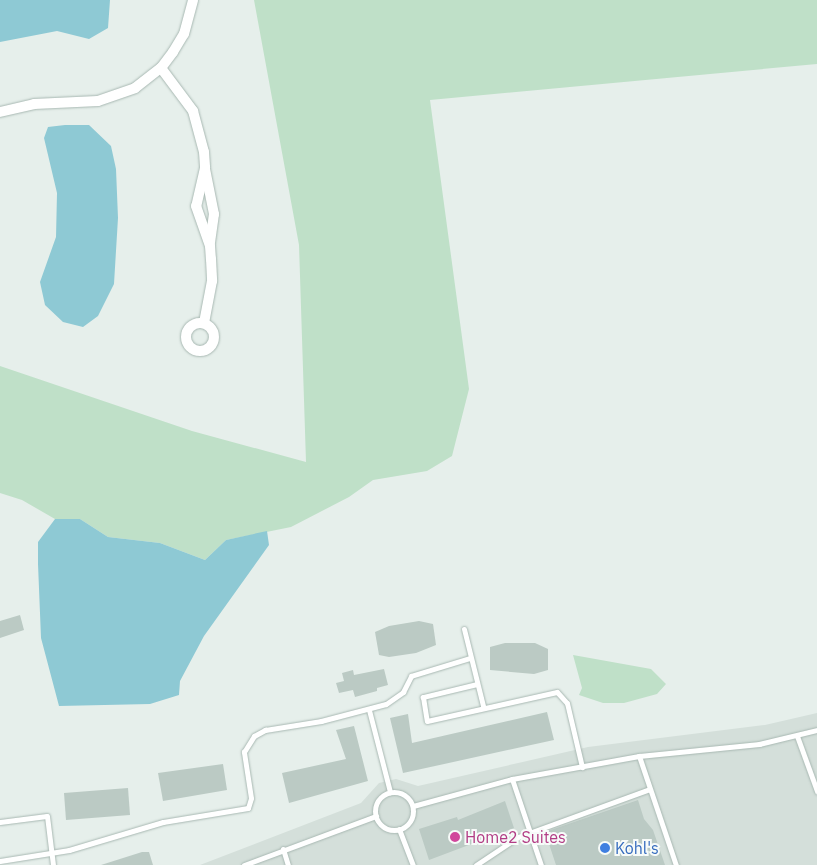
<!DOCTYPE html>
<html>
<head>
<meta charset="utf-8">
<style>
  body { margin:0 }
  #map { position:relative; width:817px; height:865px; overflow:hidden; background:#e6efeb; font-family:"IBM Plex Sans",sans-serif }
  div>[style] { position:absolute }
  .built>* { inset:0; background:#d4dfda }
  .green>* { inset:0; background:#bfe0c8 }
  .water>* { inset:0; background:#8ec9d4 }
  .building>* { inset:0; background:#bbcac4 }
  .roads { filter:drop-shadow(0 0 1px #a8b8b2) drop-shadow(0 0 1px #a8b8b2) }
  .lane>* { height:5px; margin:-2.5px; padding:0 2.5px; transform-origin:2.5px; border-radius:2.5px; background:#fff }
  .lane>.ring { margin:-2.5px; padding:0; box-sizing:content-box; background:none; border:5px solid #fff; border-radius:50% }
  .street>* { height:10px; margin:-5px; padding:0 5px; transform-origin:5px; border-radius:5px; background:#fff }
  .street>.ring { margin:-5px; padding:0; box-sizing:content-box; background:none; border:10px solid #fff; border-radius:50% }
  .dots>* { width:14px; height:14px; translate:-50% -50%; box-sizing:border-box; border:2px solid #f7fbf9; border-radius:50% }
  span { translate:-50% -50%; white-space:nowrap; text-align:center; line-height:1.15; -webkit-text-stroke:4px #f7fbf9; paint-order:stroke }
  .hotel-label { font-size:16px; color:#b23c85 }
  .left { translate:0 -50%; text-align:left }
  .shop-label { font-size:16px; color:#366cbe }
</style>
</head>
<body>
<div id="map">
  <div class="built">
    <i style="clip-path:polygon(817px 713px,817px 865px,200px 865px,361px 803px,379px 783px,396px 779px,418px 786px,588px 747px,765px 725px)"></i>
  </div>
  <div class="green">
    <i style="clip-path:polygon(254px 0,817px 0,817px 64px,430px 100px,469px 389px,452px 456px,427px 471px,373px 480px,349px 497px,291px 527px,226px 540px,205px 560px,160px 543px,108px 537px,80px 519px,55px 519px,22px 500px,0 493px,0 366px,192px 431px,306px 462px,299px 245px)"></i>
    <i style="clip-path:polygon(573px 655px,651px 669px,666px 684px,657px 694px,624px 703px,603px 703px,579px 695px,582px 688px)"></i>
  </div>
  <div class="water">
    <i style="clip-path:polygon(0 0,110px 0,108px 28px,89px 39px,57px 31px,0 42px)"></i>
    <i style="clip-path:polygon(65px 125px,89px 125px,111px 146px,116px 169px,118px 218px,114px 284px,98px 316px,83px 327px,63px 322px,45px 305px,40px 282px,56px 237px,57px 193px,44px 138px,48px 127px)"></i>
    <i style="clip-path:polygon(55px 519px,80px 519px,108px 537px,160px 543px,205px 560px,226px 540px,267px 531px,269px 545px,204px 636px,180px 681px,179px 695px,150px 704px,59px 706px,41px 638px,38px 564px,38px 542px)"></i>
  </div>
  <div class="building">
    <i style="clip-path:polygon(20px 615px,24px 630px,0 638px,0 621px)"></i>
    <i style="clip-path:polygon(419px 621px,433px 624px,436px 645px,416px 653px,389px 657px,379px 655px,375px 632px,389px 626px)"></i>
    <i style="clip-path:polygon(505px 643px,535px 643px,548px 649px,548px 670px,534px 674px,490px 670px,490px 647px)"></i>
    <i style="clip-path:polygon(384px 669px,388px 685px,377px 688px,377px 691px,355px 697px,353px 690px,339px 693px,336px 683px,344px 681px,342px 673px,353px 670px,354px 675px)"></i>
    <i style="clip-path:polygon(547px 712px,554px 740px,403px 773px,390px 718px,408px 714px,412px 743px)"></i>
    <i style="clip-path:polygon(354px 726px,368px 781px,289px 803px,282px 773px,346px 759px,336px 730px)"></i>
    <i style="clip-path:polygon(223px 764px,227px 790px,163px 801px,158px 773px)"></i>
    <i style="clip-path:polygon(128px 788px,130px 815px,66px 820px,64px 793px)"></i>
    <i style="clip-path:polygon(638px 800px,644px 819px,653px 830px,665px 865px,556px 865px,545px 832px)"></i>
    <i style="clip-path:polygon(505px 801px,514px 828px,429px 860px,419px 829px,457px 817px,458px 820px)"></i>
    <i style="clip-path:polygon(142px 852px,149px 852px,153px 865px,101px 865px)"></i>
  </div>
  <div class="roads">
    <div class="lane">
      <i style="left:464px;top:629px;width:79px;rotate:76.1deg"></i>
      <i style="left:477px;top:684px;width:56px;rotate:166.5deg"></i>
      <i style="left:423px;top:697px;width:24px;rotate:81deg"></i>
      <i style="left:427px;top:721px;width:133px;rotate:-12.6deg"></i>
      <i style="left:557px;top:692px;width:15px;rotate:48deg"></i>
      <i style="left:567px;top:703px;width:66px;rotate:76.8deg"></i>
      <i style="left:369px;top:710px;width:85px;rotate:75.6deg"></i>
      <i style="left:797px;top:736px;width:59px;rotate:70deg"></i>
      <i style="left:639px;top:756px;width:115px;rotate:71.3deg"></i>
      <i style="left:512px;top:779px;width:91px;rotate:71.4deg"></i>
      <i class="ring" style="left:375px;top:792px;width:33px;height:33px"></i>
      <i style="left:413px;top:806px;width:103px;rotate:-15.3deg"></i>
      <i style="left:512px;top:779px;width:129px;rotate:-10.3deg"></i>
      <i style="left:639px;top:756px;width:121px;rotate:-5.7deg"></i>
      <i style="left:759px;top:744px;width:60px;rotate:-13.6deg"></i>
      <i style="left:0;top:822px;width:47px;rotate:-7.3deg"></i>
      <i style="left:47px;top:816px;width:49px;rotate:83deg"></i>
      <i style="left:399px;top:829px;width:39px;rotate:69deg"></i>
      <i style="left:283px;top:849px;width:17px;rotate:73deg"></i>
      <i style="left:0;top:861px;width:70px;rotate:-9.1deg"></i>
      <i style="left:69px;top:850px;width:98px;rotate:-16.6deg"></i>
      <i style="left:163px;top:822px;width:86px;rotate:-9.4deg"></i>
      <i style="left:248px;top:808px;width:10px;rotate:-73deg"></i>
      <i style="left:251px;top:798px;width:47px;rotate:-98.7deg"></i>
      <i style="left:244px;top:752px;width:19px;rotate:-58deg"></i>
      <i style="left:254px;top:736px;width:13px;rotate:-29deg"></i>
      <i style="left:265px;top:730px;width:57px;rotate:-9.1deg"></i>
      <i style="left:321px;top:721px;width:67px;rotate:-14.7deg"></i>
      <i style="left:386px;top:704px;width:21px;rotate:-35deg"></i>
      <i style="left:403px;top:692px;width:18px;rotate:-63deg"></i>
      <i style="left:411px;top:676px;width:62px;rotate:-17deg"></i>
      <i style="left:244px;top:865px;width:141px;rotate:-20.4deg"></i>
      <i style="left:476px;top:865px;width:50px;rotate:-33.7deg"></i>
      <i style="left:518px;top:837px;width:140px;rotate:-20deg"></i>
    </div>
    <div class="street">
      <i style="left:161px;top:68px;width:54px;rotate:53.3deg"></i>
      <i style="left:193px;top:111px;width:42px;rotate:75deg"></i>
      <i style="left:204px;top:152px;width:16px;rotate:86deg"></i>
      <i style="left:205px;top:168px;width:39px;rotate:103deg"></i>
      <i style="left:196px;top:206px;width:42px;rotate:70.7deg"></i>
      <i style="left:210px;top:246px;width:13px;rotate:86deg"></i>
      <i style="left:211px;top:259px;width:22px;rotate:87deg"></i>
      <i style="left:212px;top:281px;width:43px;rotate:100.8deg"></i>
      <i style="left:0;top:112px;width:35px;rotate:-13deg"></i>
      <i style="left:34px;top:104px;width:64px;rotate:-2.7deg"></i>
      <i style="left:98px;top:101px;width:39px;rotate:-19deg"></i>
      <i style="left:135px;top:88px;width:33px;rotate:-38deg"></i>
      <i style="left:161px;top:68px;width:20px;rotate:-53deg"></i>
      <i style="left:173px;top:52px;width:21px;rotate:-59deg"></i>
      <i style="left:184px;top:34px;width:35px;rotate:-75deg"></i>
      <i style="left:205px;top:169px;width:46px;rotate:78.7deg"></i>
      <i style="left:214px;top:214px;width:30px;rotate:98deg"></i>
      <i class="ring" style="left:186px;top:323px;width:18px;height:18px"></i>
    </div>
  </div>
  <div class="dots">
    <i style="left:455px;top:837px;background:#d1479c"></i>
    <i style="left:605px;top:848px;background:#3f7fe0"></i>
  </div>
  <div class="hotel-label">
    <span class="left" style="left:465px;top:837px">Home2 Suites</span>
  </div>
  <div class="shop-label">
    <span class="left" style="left:615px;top:848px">Kohl's</span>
  </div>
</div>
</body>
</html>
